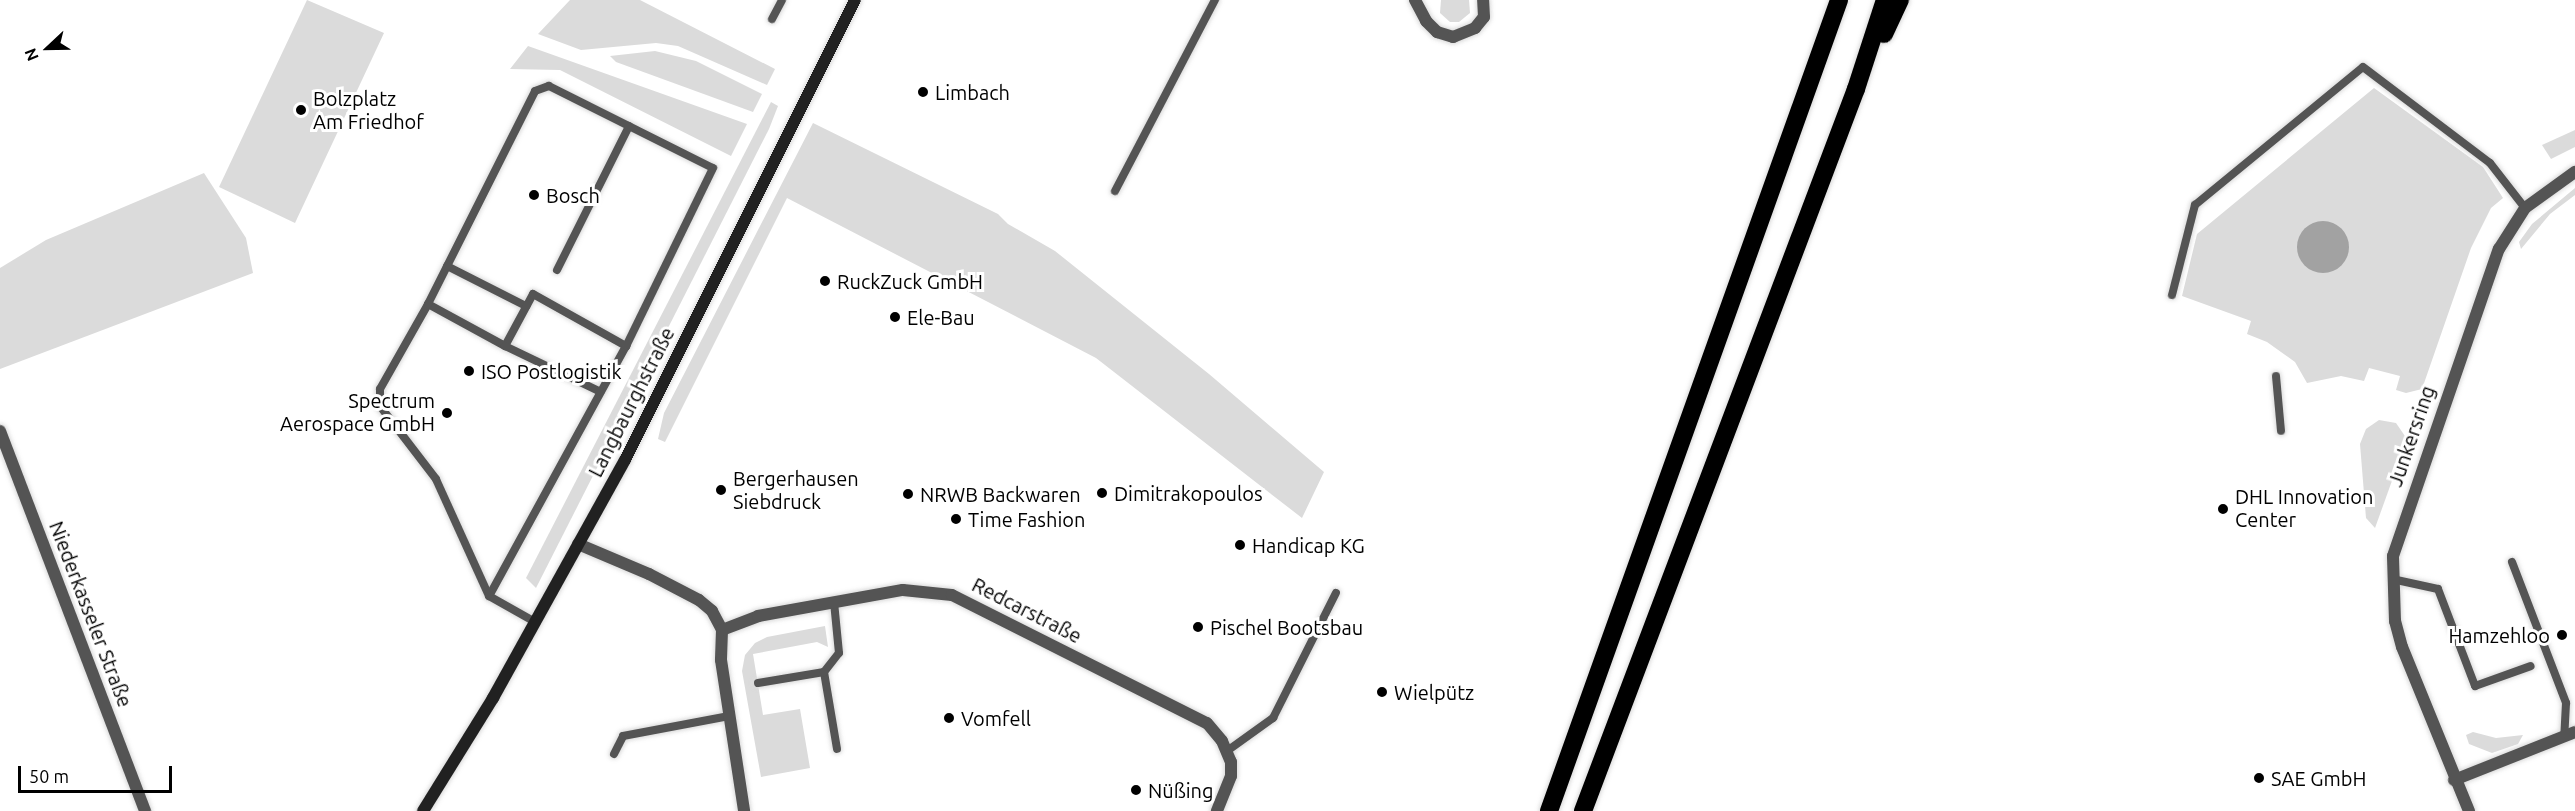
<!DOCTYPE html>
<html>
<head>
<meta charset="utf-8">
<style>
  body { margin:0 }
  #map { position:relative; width:2575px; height:811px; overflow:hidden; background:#fff; font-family:Ubuntu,sans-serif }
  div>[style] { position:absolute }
  .green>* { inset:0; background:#dbdbdb }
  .water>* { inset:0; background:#a2a2a2 }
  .round { border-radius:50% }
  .roads { filter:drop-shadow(0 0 2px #dbdbdb) drop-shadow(0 0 2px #dbdbdb) }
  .service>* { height:8px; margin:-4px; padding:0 4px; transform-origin:4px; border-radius:4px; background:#545454 }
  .minor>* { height:12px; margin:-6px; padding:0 6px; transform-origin:6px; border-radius:6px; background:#545454 }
  .tertiary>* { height:12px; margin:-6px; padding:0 6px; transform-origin:6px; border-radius:6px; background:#545454 }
  .secondary>* { height:12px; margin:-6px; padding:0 6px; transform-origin:6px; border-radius:6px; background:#212121 }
  .motorway>* { height:18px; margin:-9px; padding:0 9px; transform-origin:9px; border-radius:9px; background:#000 }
  .dots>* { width:16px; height:16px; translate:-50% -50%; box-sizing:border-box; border:3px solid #fff; border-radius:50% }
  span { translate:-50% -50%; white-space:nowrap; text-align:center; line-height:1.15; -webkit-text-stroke:6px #fff; paint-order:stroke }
  .poi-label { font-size:20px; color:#000 }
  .left { translate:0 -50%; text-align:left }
  .right { translate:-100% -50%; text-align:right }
  .street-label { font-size:20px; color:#000 }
  .north { position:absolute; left:18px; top:18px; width:60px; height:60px; -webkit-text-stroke:4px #fff; paint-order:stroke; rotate:248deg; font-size:16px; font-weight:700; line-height:24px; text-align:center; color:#000 }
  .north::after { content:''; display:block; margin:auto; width:21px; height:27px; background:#000; clip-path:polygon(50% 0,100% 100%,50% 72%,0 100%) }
  .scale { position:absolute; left:18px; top:766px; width:154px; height:27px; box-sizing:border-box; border:3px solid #000; border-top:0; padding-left:8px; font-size:18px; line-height:21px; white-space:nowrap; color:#000; -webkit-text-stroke:4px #fff; paint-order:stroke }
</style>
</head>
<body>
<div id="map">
  <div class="green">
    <i style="clip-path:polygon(307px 0,384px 33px,295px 223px,219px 187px)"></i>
    <i style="clip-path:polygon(570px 0,640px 0,775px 69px,767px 85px,678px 46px,656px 43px,581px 50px,538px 34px)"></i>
    <i style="clip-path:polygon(1441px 0,1469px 0,1470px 13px,1459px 22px,1450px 22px,1440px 13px)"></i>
    <i style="clip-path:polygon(528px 46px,747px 124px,731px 156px,560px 70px,510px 69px)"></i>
    <i style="clip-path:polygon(655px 51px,696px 61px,762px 94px,753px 112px,616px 62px,610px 56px)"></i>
    <i style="clip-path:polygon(2374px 88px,2483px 167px,2503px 198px,2491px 208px,2471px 248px,2422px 389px,2406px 393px,2396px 390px,2400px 376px,2369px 368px,2364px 381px,2341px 376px,2307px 383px,2295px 362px,2267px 342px,2247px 334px,2251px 321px,2182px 296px,2197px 234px)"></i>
    <i style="clip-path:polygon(771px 102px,778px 106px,769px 129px,536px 588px,526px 578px)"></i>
    <i style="clip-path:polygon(813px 123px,998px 214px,1008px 224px,1055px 251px,1209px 374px,1324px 472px,1302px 518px,1096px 358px,787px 198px,665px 442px,658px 439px,664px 413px)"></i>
    <i style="clip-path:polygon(2575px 130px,2575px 147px,2551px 159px,2542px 145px)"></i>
    <i style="clip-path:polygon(204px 173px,246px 238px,253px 273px,0 369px,0 268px,46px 240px)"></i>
    <i style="clip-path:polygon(2575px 188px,2575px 195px,2550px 214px,2521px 249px,2519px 242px,2532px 224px)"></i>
    <i style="clip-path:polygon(2379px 420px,2396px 423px,2407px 439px,2375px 528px,2366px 518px,2360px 444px,2366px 429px)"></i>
    <i style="clip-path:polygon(825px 626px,828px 647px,817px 642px,753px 654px,763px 715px,800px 709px,810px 768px,761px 777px,742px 671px,745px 655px,755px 643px,767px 637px)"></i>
    <i style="clip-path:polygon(2473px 732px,2496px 738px,2523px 735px,2518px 744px,2492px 753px,2469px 744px,2466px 735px)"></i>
  </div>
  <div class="water">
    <i class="round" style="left:2297px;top:221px;width:52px;height:52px"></i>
  </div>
  <div class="roads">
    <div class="service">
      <i style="left:772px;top:19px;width:21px;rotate:-62deg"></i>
      <i style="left:1115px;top:191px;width:216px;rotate:-62.4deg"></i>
      <i style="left:447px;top:266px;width:89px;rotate:26.9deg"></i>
      <i style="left:557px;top:270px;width:161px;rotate:-63.4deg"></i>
      <i style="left:2172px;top:295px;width:93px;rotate:-75.7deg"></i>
      <i style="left:2195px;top:205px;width:217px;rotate:-39.4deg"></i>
      <i style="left:2363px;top:67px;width:159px;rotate:37.1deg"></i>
      <i style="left:2490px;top:163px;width:57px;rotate:52.1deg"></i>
      <i style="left:428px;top:304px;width:88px;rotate:28.6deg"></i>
      <i style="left:505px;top:346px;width:59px;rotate:-61.7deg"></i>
      <i style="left:533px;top:294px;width:107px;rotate:29.2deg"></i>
      <i style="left:626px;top:346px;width:285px;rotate:118.7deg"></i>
      <i style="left:489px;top:596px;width:53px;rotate:29.5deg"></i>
      <i style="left:505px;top:346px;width:106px;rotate:25.6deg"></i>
      <i style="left:2276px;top:376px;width:55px;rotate:84.8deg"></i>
      <i style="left:2512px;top:562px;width:151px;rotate:69deg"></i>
      <i style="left:2566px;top:703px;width:34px;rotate:93deg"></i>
      <i style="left:2392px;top:579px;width:47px;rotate:12.3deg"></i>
      <i style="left:2438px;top:589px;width:104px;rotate:69.1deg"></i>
      <i style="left:2475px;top:686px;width:59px;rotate:-19.7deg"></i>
      <i style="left:489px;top:596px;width:128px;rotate:-114.4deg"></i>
      <i style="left:436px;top:479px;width:92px;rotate:-127.5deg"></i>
      <i style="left:380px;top:406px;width:17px;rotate:-90deg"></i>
      <i style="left:380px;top:389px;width:98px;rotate:-60.5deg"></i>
      <i style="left:428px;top:304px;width:238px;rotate:-63.3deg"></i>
      <i style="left:535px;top:91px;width:15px;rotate:-20deg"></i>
      <i style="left:549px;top:86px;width:183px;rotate:26.6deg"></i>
      <i style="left:713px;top:168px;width:198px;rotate:116deg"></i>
      <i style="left:824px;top:672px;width:78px;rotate:80.4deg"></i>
      <i style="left:758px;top:683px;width:67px;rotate:-9.5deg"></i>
      <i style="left:824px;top:672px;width:24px;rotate:-52deg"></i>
      <i style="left:839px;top:653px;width:51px;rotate:-95.6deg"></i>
      <i style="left:1227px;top:751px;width:57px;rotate:-35.7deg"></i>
      <i style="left:1273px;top:718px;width:140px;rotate:-63.3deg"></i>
      <i style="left:614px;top:754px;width:20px;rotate:-63deg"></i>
      <i style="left:623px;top:736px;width:108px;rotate:-10.7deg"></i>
    </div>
    <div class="minor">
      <i style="left:1415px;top:0;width:24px;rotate:62deg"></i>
      <i style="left:1426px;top:21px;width:16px;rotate:45deg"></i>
      <i style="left:1437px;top:32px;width:17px;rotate:17deg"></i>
      <i style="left:1453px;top:37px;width:24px;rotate:-22deg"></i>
      <i style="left:1475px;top:28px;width:14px;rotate:-51deg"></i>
      <i style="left:1484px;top:17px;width:17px;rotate:-93deg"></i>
      <i style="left:578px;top:544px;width:77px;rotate:22.9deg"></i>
      <i style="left:649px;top:574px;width:56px;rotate:27.5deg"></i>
      <i style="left:699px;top:600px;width:17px;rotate:40deg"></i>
      <i style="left:712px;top:611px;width:21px;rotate:62deg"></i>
      <i style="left:722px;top:630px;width:30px;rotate:92deg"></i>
      <i style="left:721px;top:660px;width:153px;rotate:81.3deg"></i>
      <i style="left:722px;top:630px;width:39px;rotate:-21deg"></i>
      <i style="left:758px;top:616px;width:147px;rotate:-10.2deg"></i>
      <i style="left:903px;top:590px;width:49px;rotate:5.8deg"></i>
      <i style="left:952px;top:595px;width:285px;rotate:26.7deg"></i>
      <i style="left:1207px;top:723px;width:23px;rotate:50deg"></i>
      <i style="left:1222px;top:741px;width:23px;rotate:67deg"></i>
      <i style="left:1231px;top:762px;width:14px;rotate:90deg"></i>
      <i style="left:1231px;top:776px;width:38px;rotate:112deg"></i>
      <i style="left:2454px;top:780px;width:130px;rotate:-21.6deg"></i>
      <i style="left:2469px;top:811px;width:177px;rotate:-112.2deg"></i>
      <i style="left:2402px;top:647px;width:27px;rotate:-105deg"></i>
      <i style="left:2395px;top:621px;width:65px;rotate:-91.8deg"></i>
      <i style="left:2393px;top:556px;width:325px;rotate:-71deg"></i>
      <i style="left:2499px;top:249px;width:49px;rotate:-57.6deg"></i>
      <i style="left:2525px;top:208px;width:62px;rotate:-35.8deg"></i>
    </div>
    <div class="tertiary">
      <i style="left:0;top:431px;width:407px;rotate:69.1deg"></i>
    </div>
    <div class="secondary">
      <i style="left:423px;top:811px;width:133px;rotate:-58.2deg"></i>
      <i style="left:493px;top:698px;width:272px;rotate:-61deg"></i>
      <i style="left:625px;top:460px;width:514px;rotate:-63.43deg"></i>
    </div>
    <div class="motorway">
      <i style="left:1884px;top:34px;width:38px;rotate:-65deg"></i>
      <i style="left:1549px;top:811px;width:861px;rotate:-70.32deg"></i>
      <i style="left:1583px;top:811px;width:772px;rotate:-69.29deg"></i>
      <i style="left:1856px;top:89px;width:94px;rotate:-72deg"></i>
    </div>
  </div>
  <div class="dots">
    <i style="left:923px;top:92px;background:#000"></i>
    <i style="left:301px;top:110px;background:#000"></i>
    <i style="left:534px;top:195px;background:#000"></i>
    <i style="left:825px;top:281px;background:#000"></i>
    <i style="left:895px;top:317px;background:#000"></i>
    <i style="left:469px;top:371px;background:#000"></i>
    <i style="left:447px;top:413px;background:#000"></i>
    <i style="left:721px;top:490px;background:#000"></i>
    <i style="left:1102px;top:493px;background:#000"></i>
    <i style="left:908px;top:494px;background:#000"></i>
    <i style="left:2223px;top:509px;background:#000"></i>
    <i style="left:956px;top:519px;background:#000"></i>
    <i style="left:1240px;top:545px;background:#000"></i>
    <i style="left:1198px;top:627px;background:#000"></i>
    <i style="left:2562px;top:635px;background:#000"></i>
    <i style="left:1382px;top:692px;background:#000"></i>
    <i style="left:949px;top:718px;background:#000"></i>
    <i style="left:2259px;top:778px;background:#000"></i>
    <i style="left:1136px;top:790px;background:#000"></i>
  </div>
  <div class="poi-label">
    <span class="left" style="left:935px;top:92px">Limbach</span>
    <span class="left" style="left:313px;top:110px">Bolzplatz<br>Am Friedhof</span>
    <span class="left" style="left:546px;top:195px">Bosch</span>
    <span class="left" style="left:837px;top:281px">RuckZuck GmbH</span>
    <span class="left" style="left:907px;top:317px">Ele-Bau</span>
    <span class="left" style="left:481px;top:371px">ISO Postlogistik</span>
    <span class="right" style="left:435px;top:412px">Spectrum<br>Aerospace GmbH</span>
    <span class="left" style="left:733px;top:490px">Bergerhausen<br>Siebdruck</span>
    <span class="left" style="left:1114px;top:493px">Dimitrakopoulos</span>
    <span class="left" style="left:920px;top:494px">NRWB Backwaren</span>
    <span class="left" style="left:2235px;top:508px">DHL Innovation<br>Center</span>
    <span class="left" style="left:968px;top:519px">Time Fashion</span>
    <span class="left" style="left:1252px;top:545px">Handicap KG</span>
    <span class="left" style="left:1210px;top:627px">Pischel Bootsbau</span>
    <span class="right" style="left:2550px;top:635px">Hamzehloo</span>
    <span class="left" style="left:1394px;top:692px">Wielpütz</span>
    <span class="left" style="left:961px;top:718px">Vomfell</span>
    <span class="left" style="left:2271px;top:778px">SAE GmbH</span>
    <span class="left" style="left:1148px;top:790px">Nüßing</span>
  </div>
  <div class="street-label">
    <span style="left:631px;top:402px;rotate:-63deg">Langbaurghstraße</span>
    <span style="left:2411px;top:436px;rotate:-71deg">Junkersring</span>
    <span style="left:1027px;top:610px;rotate:27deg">Redcarstraße</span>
    <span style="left:91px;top:614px;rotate:69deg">Niederkasseler Straße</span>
  </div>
  <div class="north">N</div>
  <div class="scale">50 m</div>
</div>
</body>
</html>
